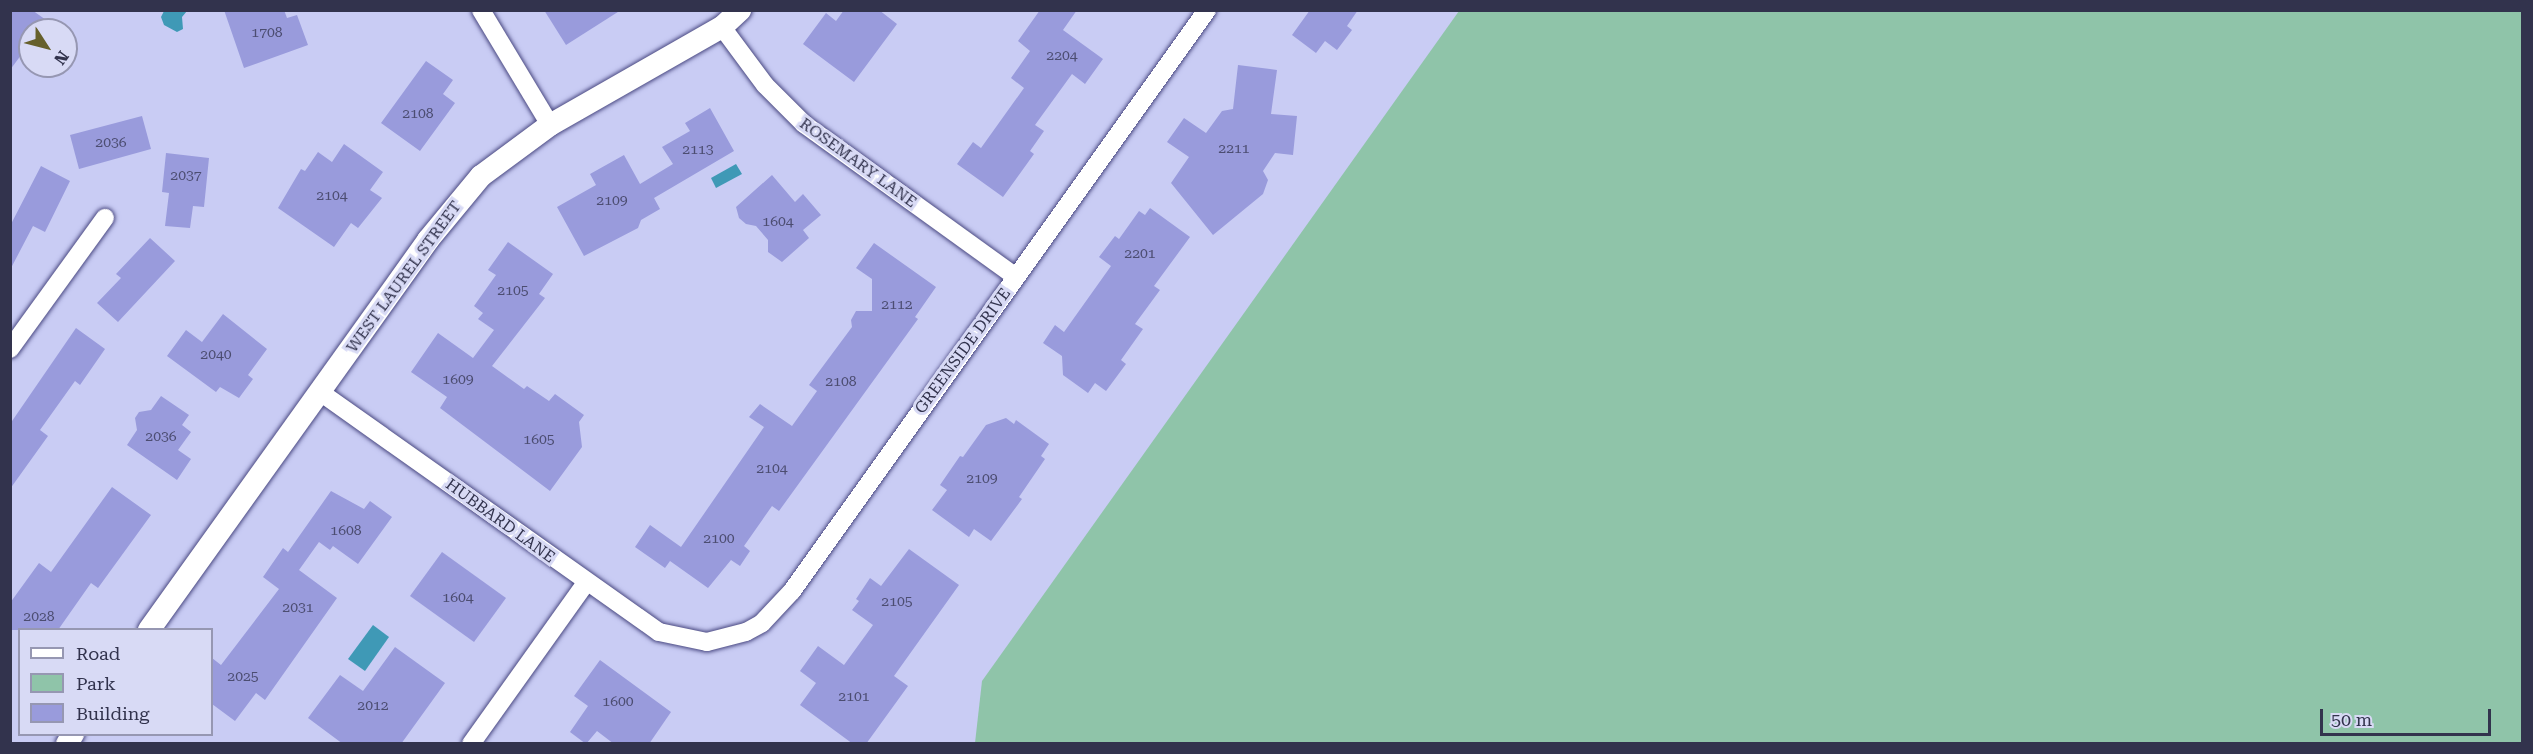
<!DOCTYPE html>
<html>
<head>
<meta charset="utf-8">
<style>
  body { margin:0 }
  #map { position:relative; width:2533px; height:754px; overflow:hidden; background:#c9ccf4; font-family:"Roboto Serif",serif }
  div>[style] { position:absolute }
  .green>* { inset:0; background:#8fc4a9 }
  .water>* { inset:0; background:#3f99b6 }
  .building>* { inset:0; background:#999bdc }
  .roads { filter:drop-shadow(0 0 2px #4a4982) drop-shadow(0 0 2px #4a4982) }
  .minor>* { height:18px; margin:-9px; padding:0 9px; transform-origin:9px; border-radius:9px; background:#fff }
  .tertiary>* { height:22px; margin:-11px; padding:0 11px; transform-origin:11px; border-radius:11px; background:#fff }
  span { translate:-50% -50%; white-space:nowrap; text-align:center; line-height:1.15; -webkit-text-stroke:6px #d8daf5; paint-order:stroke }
  .number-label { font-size:14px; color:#4c4d71 }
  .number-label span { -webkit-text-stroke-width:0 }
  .street-label { font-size:16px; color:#32334d }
  .frame { position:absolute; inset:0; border:12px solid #32334d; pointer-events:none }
  .legend { position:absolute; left:18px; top:628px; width:195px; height:108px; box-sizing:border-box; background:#d8daf5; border:2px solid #9697b2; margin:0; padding:8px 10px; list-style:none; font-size:18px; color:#32334d }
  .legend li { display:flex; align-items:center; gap:12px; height:30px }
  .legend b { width:30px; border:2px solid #9697b2 }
  .north { position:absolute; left:18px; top:18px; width:60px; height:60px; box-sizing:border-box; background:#d8daf5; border:2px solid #9697b2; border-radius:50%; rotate:126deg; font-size:16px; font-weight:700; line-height:24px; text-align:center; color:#32334d }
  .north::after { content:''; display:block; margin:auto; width:21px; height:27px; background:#66602c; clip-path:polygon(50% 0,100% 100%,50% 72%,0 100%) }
  .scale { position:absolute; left:2320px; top:709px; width:171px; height:27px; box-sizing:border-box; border:3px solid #32334d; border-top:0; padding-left:8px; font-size:18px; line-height:21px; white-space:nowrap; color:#32334d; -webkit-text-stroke:4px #d8daf5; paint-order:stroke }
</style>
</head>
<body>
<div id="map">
  <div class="green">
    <i style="clip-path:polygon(1459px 11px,2522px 11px,2522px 743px,975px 743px,982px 681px)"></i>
  </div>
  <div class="water">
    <i style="clip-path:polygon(164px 11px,187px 11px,182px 17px,183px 29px,177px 32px,164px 25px,161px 17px)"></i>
    <i style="clip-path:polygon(736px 164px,742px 174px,716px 188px,711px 178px)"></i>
    <i style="clip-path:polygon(373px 625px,389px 637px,365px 671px,348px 659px)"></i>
  </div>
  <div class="building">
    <i style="clip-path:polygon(10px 10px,32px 10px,60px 30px,30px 30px,30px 43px,10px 70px)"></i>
    <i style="clip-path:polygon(224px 10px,284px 10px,287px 18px,297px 15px,308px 45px,244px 68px)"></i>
    <i style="clip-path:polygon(544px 10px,621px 10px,566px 45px)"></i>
    <i style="clip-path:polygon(844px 10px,879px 10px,897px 24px,854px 82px,803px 44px,826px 13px,836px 21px)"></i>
    <i style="clip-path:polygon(1040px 10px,1077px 10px,1063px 30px,1103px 59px,1085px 84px,1072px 74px,1035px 125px,1044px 131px,1030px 151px,1034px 154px,1003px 197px,957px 164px,973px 142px,981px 148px,1024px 88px,1011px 78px,1030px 51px,1018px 41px)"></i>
    <i style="clip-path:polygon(1310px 10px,1358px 10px,1347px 26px,1352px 30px,1337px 50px,1325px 41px,1316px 53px,1292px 35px)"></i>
    <i style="clip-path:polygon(426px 61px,453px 80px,443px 94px,455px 103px,420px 151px,381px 123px)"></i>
    <i style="clip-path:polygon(1238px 65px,1277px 70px,1271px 114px,1297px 116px,1293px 155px,1275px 153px,1263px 171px,1268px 180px,1263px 194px,1213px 235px,1171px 183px,1189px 157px,1167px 142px,1184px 118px,1206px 133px,1222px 111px,1233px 109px)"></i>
    <i style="clip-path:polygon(710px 108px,734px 151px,654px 198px,660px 209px,641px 220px,638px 228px,584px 256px,557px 207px,596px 185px,590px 174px,624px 155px,640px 184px,673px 164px,662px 147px,690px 131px,685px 123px)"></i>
    <i style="clip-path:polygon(142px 116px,151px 149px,79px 169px,70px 135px)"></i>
    <i style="clip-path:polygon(344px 144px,383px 172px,370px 190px,382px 198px,358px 228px,351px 223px,334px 247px,278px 208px,301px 169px,305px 171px,318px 152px,332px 162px)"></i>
    <i style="clip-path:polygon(166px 153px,209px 158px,204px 207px,193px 206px,190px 228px,165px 226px,169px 193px,162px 192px)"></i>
    <i style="clip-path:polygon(41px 166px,70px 181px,45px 232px,33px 226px,10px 270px,10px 226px)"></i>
    <i style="clip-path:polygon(772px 175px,795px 202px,803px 194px,821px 215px,803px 230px,809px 238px,782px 262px,768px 252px,768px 240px,756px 226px,746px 224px,739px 218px,736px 207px)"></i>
    <i style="clip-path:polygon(1150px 208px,1190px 237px,1154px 286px,1160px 290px,1135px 324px,1143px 329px,1121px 360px,1126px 364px,1106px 391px,1095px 383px,1088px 393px,1063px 375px,1062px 356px,1043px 343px,1055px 325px,1064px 332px,1111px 266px,1099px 257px,1115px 236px,1119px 239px,1139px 211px,1145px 215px)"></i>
    <i style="clip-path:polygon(150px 238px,175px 261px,118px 322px,97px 303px,121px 278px,116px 274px)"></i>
    <i style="clip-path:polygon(508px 242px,553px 274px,539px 294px,545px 298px,492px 366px,524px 389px,527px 386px,549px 401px,555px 394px,584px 415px,579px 422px,582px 447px,550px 491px,440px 408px,447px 397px,411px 372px,438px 333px,473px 358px,494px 330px,478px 319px,483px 313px,474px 306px,496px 275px,488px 270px)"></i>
    <i style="clip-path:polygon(874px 243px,936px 287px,915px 317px,918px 319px,779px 511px,772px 506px,744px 546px,750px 551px,740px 566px,731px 560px,708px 588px,670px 561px,665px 568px,635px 547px,650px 525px,681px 547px,764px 427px,749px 417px,760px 404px,792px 426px,817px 391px,809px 385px,852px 327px,851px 320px,856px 311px,872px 311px,872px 279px,856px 268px)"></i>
    <i style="clip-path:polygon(223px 314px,267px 349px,248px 375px,253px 379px,239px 398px,220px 387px,216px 392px,167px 356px,186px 330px,202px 342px)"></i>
    <i style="clip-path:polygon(76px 328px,105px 349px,80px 385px,75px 381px,40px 430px,48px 436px,10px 489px,10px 424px)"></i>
    <i style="clip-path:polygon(161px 396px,189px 415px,182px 425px,191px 432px,178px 450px,191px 459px,177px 480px,127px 445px,137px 430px,135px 418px,139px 412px,151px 410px)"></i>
    <i style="clip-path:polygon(1006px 418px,1014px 424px,1016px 420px,1049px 444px,1041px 456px,1045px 459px,1019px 497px,1022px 499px,991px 541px,974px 529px,969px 537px,932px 510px,947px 490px,940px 485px,960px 456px,963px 457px,986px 425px)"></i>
    <i style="clip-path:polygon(112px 487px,151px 515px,98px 588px,91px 583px,58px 630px,10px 630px,10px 603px,39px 563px,51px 572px)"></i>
    <i style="clip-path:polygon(331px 491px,364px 509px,370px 501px,392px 517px,358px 564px,333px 546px,330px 550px,319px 542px,299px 570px,337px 598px,265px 700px,256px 693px,235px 721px,212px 704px,212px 658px,221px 665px,279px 589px,263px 577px,283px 548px,288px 552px)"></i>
    <i style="clip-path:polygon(909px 549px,959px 585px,894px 676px,908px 686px,866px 744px,853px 744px,800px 705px,816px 683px,800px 671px,818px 646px,844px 665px,873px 625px,852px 610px,859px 601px,856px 599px,870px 578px,881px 586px)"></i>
    <i style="clip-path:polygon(442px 552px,506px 598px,474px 642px,410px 596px)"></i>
    <i style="clip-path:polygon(395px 647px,445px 683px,401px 744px,343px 744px,308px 718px,340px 675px,363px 691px)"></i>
    <i style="clip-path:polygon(600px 660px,671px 712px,649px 744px,614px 744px,597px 731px,586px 744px,570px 732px,588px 706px,574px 696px)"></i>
  </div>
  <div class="roads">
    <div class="minor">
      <i style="left:481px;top:10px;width:134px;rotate:59deg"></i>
      <i style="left:722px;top:27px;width:72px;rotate:53.4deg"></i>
      <i style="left:765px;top:85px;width:55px;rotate:45deg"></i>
      <i style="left:804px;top:124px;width:261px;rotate:35.8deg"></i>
      <i style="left:10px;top:349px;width:162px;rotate:-54.1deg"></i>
      <i style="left:320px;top:392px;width:415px;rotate:35.3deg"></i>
      <i style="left:659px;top:632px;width:49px;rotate:11.8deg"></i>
      <i style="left:707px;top:642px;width:40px;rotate:-14.4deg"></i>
      <i style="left:746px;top:632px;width:18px;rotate:-29deg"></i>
      <i style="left:762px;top:623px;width:44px;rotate:-46.8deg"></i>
      <i style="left:792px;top:591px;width:714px;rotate:-54.46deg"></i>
      <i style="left:471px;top:744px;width:198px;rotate:-54.5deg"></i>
    </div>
    <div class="tertiary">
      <i style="left:149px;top:630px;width:480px;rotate:-54.4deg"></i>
      <i style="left:428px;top:240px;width:83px;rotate:-50.4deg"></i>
      <i style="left:481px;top:176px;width:86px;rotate:-36.5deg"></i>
      <i style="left:550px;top:125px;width:198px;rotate:-29.7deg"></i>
      <i style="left:722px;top:27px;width:25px;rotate:-43deg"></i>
      <i style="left:67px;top:744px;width:12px;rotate:-59deg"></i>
    </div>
  </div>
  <div class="number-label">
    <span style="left:267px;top:32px">1708</span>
    <span style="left:1062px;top:55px">2204</span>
    <span style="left:418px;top:113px">2108</span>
    <span style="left:111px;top:142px">2036</span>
    <span style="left:1234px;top:148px">2211</span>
    <span style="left:698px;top:149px">2113</span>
    <span style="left:186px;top:175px">2037</span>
    <span style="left:332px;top:195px">2104</span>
    <span style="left:612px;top:200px">2109</span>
    <span style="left:778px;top:221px">1604</span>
    <span style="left:1140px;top:253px">2201</span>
    <span style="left:513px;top:290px">2105</span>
    <span style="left:897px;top:304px">2112</span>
    <span style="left:216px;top:354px">2040</span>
    <span style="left:458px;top:379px">1609</span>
    <span style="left:841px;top:381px">2108</span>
    <span style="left:161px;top:436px">2036</span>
    <span style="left:539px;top:439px">1605</span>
    <span style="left:772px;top:468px">2104</span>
    <span style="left:982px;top:478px">2109</span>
    <span style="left:346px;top:530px">1608</span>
    <span style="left:719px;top:538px">2100</span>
    <span style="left:458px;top:597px">1604</span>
    <span style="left:897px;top:601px">2105</span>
    <span style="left:298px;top:607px">2031</span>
    <span style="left:39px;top:616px">2028</span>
    <span style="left:243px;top:676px">2025</span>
    <span style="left:854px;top:696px">2101</span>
    <span style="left:618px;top:701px">1600</span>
    <span style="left:373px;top:705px">2012</span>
  </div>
  <div class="street-label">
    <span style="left:858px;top:163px;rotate:36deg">ROSEMARY LANE</span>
    <span style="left:404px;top:277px;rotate:-54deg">WEST LAUREL STREET</span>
    <span style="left:963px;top:351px;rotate:-54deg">GREENSIDE DRIVE</span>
    <span style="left:500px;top:521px;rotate:36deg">HUBBARD LANE</span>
  </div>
  <div class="frame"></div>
  <ul class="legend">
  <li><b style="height:8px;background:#fff"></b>Road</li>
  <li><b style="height:16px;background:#8fc4a9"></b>Park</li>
  <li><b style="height:16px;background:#999bdc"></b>Building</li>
  </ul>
  <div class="north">N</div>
  <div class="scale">50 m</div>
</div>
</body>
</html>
